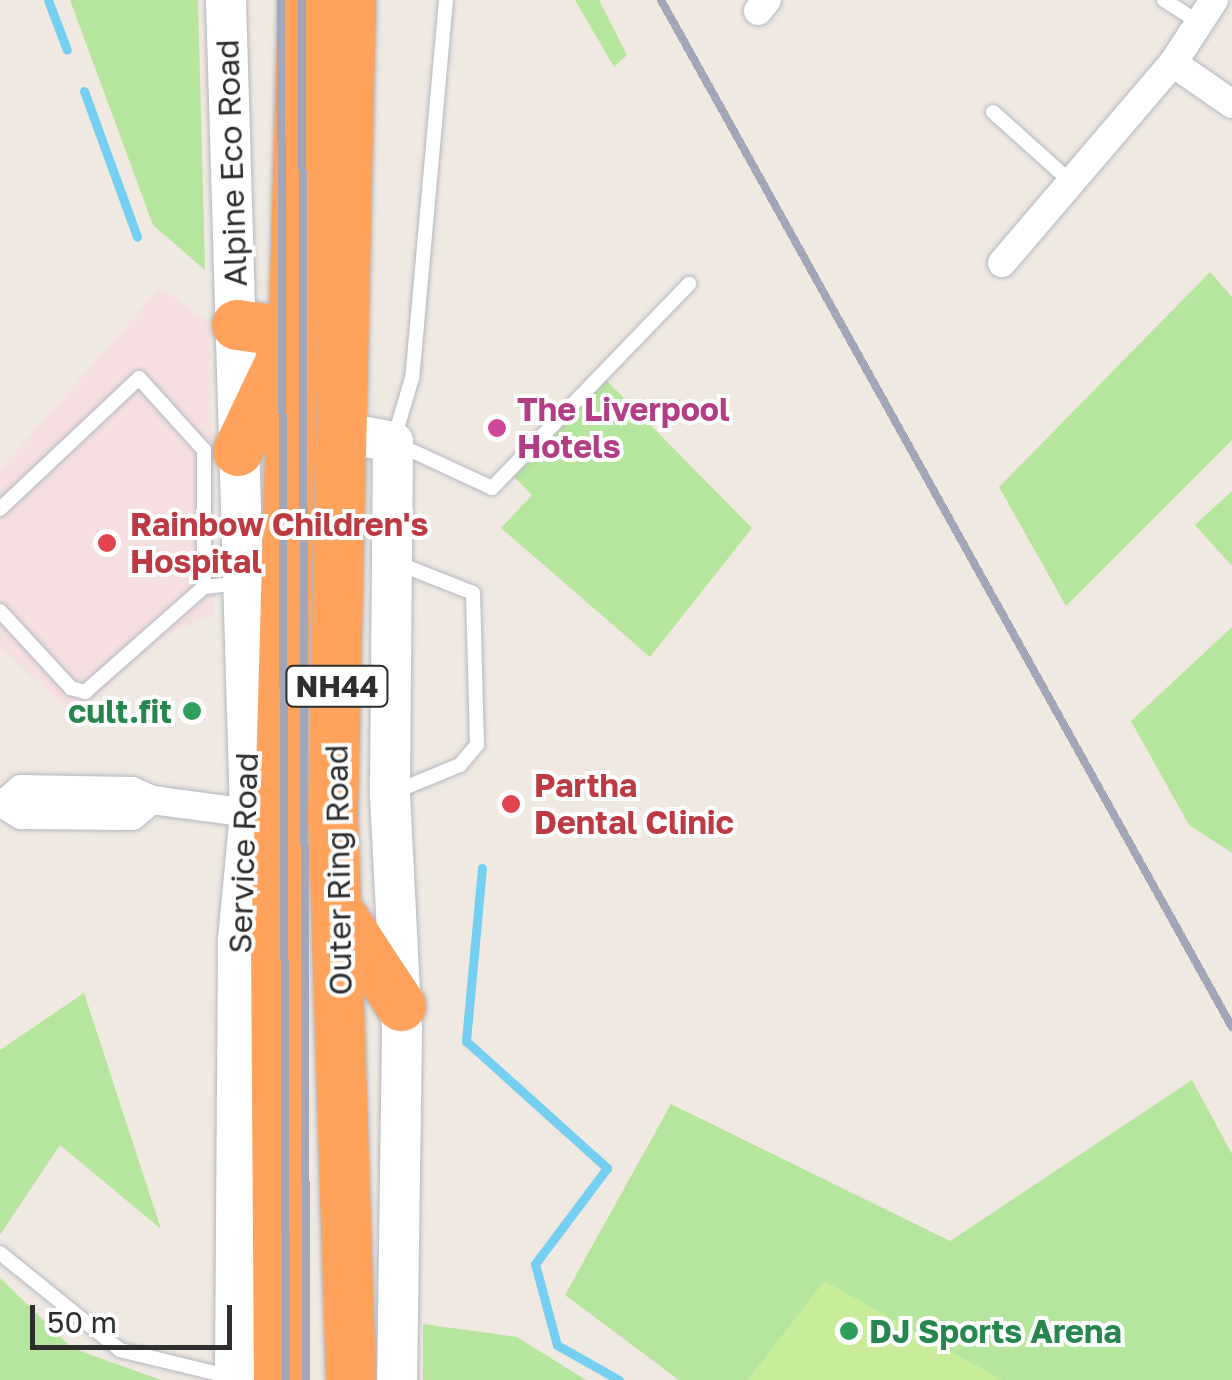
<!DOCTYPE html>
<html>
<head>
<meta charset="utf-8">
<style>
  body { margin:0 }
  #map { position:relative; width:1232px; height:1380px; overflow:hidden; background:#efe9e1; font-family:"Golos Text",sans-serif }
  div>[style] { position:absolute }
  .medical>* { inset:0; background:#f5dfe0 }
  .green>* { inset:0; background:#b6e59e }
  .pitch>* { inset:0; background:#c9ec9a }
  .stream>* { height:9px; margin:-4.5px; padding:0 4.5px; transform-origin:4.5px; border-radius:4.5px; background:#75cff0 }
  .roads { filter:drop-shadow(0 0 2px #b4b7c1) drop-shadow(0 0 2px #b4b7c1) }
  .lane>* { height:14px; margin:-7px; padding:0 7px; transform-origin:7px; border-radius:7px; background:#fff }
  .street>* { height:28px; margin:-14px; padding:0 14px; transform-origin:14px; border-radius:14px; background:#fff }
  .secondary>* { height:40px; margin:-20px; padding:0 20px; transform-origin:20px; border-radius:20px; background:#fff }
  .highway>* { height:50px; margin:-25px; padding:0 25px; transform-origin:25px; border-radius:25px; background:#ffa35c }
  .rail>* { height:8px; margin:-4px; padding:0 4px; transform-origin:4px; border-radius:4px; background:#a3a6b8 }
  .dots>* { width:28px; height:28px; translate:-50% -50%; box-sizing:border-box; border:5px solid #fff; border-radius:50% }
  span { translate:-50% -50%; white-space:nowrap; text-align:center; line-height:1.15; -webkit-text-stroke:8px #fff; paint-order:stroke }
  .shield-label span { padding:2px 8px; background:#fff; border:2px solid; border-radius:8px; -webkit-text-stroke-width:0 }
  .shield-label { font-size:30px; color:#2e2e2e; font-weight:700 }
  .street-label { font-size:32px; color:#2e2e2e }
  .hotel-label { font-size:32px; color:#b23c85; font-weight:700 }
  .left { translate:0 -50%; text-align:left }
  .health-label { font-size:32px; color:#be3a42; font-weight:700 }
  .leisure-label { font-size:32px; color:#27864d; font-weight:700 }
  .right { translate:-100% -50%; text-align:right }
  .scale { position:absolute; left:30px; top:1305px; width:202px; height:45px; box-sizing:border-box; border:5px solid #2e2e2e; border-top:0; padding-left:12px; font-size:30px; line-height:35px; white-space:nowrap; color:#2e2e2e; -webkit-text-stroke:8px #fff; paint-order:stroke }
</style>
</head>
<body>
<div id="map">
  <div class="medical">
    <i style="clip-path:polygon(161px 287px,209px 323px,214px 615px,166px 634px,74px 716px,0 647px,0 470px)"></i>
  </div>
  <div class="green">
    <i style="clip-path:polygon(70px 0,198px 0,205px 270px,153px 225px)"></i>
    <i style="clip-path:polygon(575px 0,599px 0,627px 55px,614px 67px)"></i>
    <i style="clip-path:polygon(1210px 272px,1232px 297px,1232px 440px,1066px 606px,999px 487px)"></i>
    <i style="clip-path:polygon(606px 380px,752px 528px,650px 657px,501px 528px,532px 495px,514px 477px)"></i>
    <i style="clip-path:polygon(1232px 491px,1232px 566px,1195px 525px)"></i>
    <i style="clip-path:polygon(1232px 627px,1232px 853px,1189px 825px,1131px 721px)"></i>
    <i style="clip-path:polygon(84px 993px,161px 1229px,60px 1145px,0 1235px,0 1050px)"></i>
    <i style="clip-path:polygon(1192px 1080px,1232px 1154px,1232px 1380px,1002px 1380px,824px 1282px,748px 1380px,679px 1380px,565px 1295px,671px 1104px,950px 1241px)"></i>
    <i style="clip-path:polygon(0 1278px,72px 1348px,161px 1380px,0 1380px)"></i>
    <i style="clip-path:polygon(423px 1324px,517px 1337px,586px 1380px,423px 1380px)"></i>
  </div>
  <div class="pitch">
    <i style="clip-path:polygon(824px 1281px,1002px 1380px,748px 1380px)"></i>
  </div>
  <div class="stream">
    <i style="left:48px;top:0;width:53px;rotate:69.2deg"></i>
    <i style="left:84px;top:91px;width:155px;rotate:70deg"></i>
    <i style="left:482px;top:868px;width:174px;rotate:95.3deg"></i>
    <i style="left:466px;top:1041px;width:190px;rotate:42deg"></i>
    <i style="left:607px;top:1168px;width:120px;rotate:126.9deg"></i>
    <i style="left:535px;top:1264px;width:84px;rotate:74.8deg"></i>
    <i style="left:557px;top:1345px;width:71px;rotate:29.4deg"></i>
  </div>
  <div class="roads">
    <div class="lane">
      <i style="left:446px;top:0;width:380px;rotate:95.1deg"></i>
      <i style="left:412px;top:378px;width:67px;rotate:106.5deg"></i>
      <i style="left:393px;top:442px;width:109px;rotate:24.9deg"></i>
      <i style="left:492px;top:488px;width:284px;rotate:-46deg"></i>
      <i style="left:1164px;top:0;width:43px;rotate:32.6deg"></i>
      <i style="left:993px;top:112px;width:106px;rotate:41.9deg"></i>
      <i style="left:0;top:509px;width:191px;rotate:-43.3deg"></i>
      <i style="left:139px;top:378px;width:97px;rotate:47.9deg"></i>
      <i style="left:204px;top:450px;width:137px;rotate:90deg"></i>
      <i style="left:0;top:611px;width:105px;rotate:47.3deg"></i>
      <i style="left:71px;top:688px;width:15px;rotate:16deg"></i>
      <i style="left:85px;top:692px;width:159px;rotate:-41.4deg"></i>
      <i style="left:204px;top:587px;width:37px;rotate:-6deg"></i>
      <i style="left:392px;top:793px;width:74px;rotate:-22.4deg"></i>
      <i style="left:460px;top:765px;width:26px;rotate:-50deg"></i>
      <i style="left:477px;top:745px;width:152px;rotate:-91.5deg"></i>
      <i style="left:473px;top:593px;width:82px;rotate:-158.5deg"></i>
      <i style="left:0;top:1253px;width:154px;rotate:38.9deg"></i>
      <i style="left:120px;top:1350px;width:115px;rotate:13.6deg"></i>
    </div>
    <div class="street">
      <i style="left:758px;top:11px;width:14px;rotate:-51deg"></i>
      <i style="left:1173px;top:63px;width:72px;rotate:34.8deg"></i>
      <i style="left:1002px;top:263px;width:263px;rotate:-49.5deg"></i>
      <i style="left:1173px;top:63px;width:75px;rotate:-56.9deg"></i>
      <i style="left:0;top:802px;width:25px;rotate:32deg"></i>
      <i style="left:21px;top:815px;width:111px;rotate:0.5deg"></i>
      <i style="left:132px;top:816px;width:26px;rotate:-39deg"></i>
      <i style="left:4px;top:804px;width:23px;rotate:-41deg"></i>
      <i style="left:21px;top:789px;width:111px;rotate:1deg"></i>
      <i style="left:132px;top:791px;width:22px;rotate:24deg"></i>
      <i style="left:152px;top:800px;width:99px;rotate:7.6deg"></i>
    </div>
    <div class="secondary">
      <i style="left:226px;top:0;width:813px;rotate:88.31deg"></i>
      <i style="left:250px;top:813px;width:127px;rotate:95.4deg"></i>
      <i style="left:238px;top:939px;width:441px;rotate:90.4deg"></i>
      <i style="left:345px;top:433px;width:49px;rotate:10.6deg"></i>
      <i style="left:393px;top:442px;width:352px;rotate:90.5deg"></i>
      <i style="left:390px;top:794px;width:237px;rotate:87.1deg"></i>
      <i style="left:402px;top:1031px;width:349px;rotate:90.8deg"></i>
    </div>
    <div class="highway">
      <i style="left:237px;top:325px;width:58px;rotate:8deg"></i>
      <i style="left:238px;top:451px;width:110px;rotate:-64.6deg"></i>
      <i style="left:338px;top:910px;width:115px;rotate:56.7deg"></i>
      <i style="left:279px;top:1380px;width:432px;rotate:-90.4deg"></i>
      <i style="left:276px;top:948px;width:948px;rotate:-88.37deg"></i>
      <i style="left:351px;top:1380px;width:565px;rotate:-91.82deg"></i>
      <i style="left:333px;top:815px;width:815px;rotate:-88.73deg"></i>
    </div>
  </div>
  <div class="rail">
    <i style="left:281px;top:0;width:1380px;rotate:89.79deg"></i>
    <i style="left:302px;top:0;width:1380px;rotate:89.83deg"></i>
    <i style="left:661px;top:0;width:1175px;rotate:60.93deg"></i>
  </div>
  <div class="dots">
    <i style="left:497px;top:428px;background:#d1479c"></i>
    <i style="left:107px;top:543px;background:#e0444e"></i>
    <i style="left:192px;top:711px;background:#2e9e5b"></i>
    <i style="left:511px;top:804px;background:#e0444e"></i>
    <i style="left:849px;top:1331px;background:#2e9e5b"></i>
  </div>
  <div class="shield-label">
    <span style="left:337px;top:686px">NH44</span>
  </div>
  <div class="street-label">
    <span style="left:231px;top:163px;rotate:-92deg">Alpine Eco Road</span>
    <span style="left:243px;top:853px;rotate:-88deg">Service Road</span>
    <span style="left:338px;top:870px;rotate:-91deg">Outer Ring Road</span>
  </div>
  <div class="hotel-label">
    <span class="left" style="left:517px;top:428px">The Liverpool<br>Hotels</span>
  </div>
  <div class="health-label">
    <span class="left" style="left:130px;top:543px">Rainbow Children's<br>Hospital</span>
    <span class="left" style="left:534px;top:804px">Partha<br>Dental Clinic</span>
  </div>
  <div class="leisure-label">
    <span class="right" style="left:172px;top:711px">cult.fit</span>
    <span class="left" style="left:869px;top:1331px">DJ Sports Arena</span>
  </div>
  <div class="scale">50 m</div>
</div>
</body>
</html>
